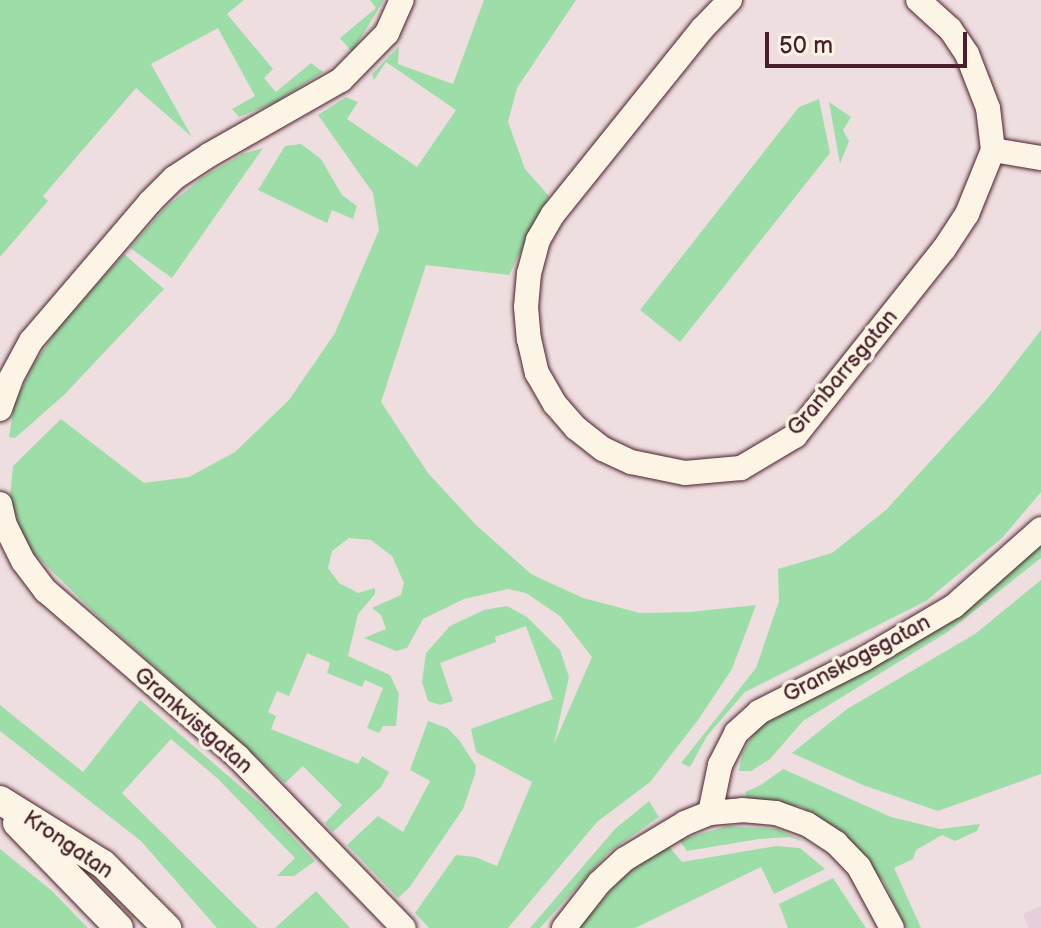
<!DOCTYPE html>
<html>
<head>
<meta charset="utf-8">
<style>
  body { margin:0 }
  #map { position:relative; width:1041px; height:928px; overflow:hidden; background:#efdedf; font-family:"Balsamiq Sans",sans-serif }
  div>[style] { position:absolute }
  .built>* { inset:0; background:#e6cedb }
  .green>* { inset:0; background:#9ddea8 }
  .roads { filter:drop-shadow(0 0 2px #4a1f2b) drop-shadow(0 0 2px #4a1f2b) }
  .minor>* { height:24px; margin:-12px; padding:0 12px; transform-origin:12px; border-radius:12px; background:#fcf5e5 }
  .tertiary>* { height:28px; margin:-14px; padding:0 14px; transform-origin:14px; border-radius:14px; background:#fcf5e5 }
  span { translate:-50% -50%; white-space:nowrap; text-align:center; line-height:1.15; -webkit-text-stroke:7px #fcf5e5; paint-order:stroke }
  .street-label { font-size:22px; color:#4a1f2b }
  .scale { position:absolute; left:765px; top:32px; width:202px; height:36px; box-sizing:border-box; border:4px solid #4a1f2b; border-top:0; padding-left:10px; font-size:24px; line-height:28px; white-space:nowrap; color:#4a1f2b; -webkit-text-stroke:6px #fcf5e5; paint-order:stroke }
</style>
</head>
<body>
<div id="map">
  <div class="built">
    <i style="clip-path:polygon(1041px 906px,1041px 928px,1029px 928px,1023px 914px)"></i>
  </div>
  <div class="green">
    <i style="clip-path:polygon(0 0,244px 0,227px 14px,273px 69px,264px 78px,276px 92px,311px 63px,323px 72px,276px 102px,239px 117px,232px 109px,255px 96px,218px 28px,151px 64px,192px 137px,136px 88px,43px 196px,48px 201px,0 257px)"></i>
    <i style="clip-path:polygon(370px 0,384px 0,352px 52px,340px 38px,376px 8px)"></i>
    <i style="clip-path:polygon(484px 0,576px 0,517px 88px,508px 122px,525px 169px,549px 196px,509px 275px,426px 265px,381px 402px,428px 473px,476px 525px,531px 574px,583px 598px,640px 613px,690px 612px,756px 605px,732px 669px,698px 720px,650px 782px,597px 822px,508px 928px,429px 928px,415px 913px,456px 855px,475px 857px,497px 866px,532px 782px,476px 752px,471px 729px,553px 699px,526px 626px,495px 637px,496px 642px,440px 663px,453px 701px,440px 705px,428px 701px,422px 682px,426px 653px,450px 626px,484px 610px,507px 606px,527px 617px,560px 650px,569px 677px,554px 744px,592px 657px,560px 616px,526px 593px,508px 589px,464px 599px,423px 619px,407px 648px,396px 651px,364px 638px,386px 629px,381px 615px,372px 608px,401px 595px,404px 583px,392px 556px,371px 540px,349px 538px,332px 551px,328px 568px,339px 583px,358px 593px,375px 588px,375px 594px,358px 614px,348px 656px,390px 675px,399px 694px,396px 726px,383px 726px,379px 733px,367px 728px,383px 688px,365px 680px,362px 687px,327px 673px,330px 663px,307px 653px,289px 696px,277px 691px,268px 712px,276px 716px,271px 729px,358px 764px,362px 756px,389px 772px,381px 787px,333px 832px,325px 823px,342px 805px,303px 766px,285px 783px,96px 614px,26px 546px,10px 496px,13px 466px,61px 419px,144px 483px,189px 477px,235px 452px,289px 400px,335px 333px,379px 230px,373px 193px,318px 115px,346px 97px,358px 102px,347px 119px,417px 167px,456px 110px,386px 62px,374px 80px,372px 74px,399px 46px,398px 64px,453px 84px)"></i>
    <i style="clip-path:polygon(819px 99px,830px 153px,680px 342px,640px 310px,799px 107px)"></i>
    <i style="clip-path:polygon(829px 102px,851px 117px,843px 130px,849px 141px,840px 164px)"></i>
    <i style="clip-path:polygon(301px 144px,321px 159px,342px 195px,357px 206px,353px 219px,332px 210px,327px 223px,258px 190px,285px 146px)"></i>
    <i style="clip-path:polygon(263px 148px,172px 278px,130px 248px,164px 209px,203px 177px,243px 154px)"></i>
    <i style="clip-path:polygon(124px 254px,164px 289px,64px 395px,15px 438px,9px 437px,14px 406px,33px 365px,60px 326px)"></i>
    <i style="clip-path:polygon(1041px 330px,1041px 492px,1002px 538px,926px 601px,745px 692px,707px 736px,690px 767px,681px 763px,756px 668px,779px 601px,778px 569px,832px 553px,886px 510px,989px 397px)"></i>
    <i style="clip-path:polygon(1041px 539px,1041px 558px,949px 631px,803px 721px,770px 759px,751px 771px,739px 771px,742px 754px,755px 731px,772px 716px)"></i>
    <i style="clip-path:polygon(1041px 580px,1041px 774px,938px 811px,863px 785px,792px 753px,847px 709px,975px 634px)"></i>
    <i style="clip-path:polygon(140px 700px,262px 805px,315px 861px,294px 876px,277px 876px,295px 858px,217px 778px,171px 739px,122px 793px,258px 928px,217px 928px,141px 841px,0 731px,0 705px,83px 772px)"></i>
    <i style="clip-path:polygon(428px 721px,447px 728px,459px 740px,476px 766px,475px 774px,463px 809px,409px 888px,398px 898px,347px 845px,378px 816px,403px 832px,430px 781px,410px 770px)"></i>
    <i style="clip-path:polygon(783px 769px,891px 817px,940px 829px,980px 824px,977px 831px,955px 841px,942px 835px,916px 850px,913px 859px,894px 868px,921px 928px,906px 928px,884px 882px,836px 830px,802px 807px,747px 798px,745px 792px,761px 785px)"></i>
    <i style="clip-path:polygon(649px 801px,659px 817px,609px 852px,540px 928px,530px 928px,615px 829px)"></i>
    <i style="clip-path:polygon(728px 826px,777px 829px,805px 842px,790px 837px,759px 839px,687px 851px,679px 840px)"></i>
    <i style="clip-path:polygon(668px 845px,682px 862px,776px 846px,800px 848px,825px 869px,774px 894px,761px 867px,635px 928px,578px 928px,624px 876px)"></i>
    <i style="clip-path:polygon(0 849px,51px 890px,88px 928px,0 928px)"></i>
    <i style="clip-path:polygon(833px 878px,866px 928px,788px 928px,779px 904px)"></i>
    <i style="clip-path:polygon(316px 891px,350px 928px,275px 928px)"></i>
  </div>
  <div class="roads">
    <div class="minor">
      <i style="left:730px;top:0;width:40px;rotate:134deg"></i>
      <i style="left:702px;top:29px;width:238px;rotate:128.8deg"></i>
      <i style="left:553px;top:214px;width:30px;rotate:120deg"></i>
      <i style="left:538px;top:240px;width:34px;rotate:105deg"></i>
      <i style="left:529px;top:273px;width:34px;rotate:95deg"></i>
      <i style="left:526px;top:307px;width:32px;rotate:85deg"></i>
      <i style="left:529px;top:339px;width:35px;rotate:77deg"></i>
      <i style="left:537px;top:373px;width:36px;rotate:60deg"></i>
      <i style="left:555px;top:404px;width:32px;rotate:49deg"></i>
      <i style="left:576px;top:428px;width:34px;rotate:38deg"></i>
      <i style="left:603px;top:449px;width:31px;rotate:25deg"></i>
      <i style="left:631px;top:462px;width:55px;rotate:11.5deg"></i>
      <i style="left:685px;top:473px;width:56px;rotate:-5.1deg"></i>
      <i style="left:741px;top:468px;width:63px;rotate:-30.7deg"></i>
      <i style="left:795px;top:436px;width:239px;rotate:-51.5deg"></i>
      <i style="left:944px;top:249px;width:42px;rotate:-56.7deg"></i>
      <i style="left:967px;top:214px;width:69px;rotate:-67.9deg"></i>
      <i style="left:993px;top:150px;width:42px;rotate:-96.8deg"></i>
      <i style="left:988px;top:108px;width:58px;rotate:-111.3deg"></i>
      <i style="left:967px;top:54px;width:30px;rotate:-124deg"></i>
      <i style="left:950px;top:29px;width:43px;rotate:-137.8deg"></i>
      <i style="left:993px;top:150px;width:49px;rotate:9.5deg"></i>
      <i style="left:0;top:409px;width:33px;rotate:-70deg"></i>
      <i style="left:11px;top:378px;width:42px;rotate:-61.6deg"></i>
      <i style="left:31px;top:341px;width:183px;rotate:-49.4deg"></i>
      <i style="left:150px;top:202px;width:34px;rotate:-45deg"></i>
      <i style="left:174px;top:178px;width:42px;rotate:-33.3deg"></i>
      <i style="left:209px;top:155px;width:152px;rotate:-29.6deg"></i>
      <i style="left:341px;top:80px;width:66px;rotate:-45.6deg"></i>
      <i style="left:387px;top:33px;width:36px;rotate:-66deg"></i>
      <i style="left:0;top:504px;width:22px;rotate:77deg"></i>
      <i style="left:5px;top:525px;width:40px;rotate:63.4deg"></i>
      <i style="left:23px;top:561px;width:38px;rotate:53deg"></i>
      <i style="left:46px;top:591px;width:254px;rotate:40.8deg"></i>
      <i style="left:238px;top:757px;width:238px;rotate:45.9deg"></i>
      <i style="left:710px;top:813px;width:49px;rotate:-78.2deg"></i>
      <i style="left:720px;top:765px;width:36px;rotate:-63deg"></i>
      <i style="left:736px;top:733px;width:31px;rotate:-42deg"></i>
      <i style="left:759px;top:712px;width:118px;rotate:-26.8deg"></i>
      <i style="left:864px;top:659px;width:104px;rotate:-30.5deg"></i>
      <i style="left:954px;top:606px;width:116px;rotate:-41.5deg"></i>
      <i style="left:564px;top:928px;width:57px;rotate:-52.1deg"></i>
      <i style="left:599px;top:883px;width:35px;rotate:-43deg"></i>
      <i style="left:625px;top:859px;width:70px;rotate:-31deg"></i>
      <i style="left:685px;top:823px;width:27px;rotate:-22deg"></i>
      <i style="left:710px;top:813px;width:32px;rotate:-5deg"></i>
      <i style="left:742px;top:810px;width:34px;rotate:5deg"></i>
      <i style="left:776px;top:813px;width:33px;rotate:20deg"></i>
      <i style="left:807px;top:824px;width:35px;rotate:33deg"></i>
      <i style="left:836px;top:843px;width:33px;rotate:46deg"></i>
      <i style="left:859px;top:867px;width:69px;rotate:61.6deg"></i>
    </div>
    <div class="tertiary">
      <i style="left:0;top:800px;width:121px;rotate:31.9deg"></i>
      <i style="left:103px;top:864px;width:91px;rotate:45deg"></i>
      <i style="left:17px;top:823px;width:146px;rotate:45.8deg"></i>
    </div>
  </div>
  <div class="street-label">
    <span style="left:843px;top:373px;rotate:-50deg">Granbarrsgatan</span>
    <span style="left:857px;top:659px;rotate:-28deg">Granskogsgatan</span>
    <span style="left:193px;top:721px;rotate:41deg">Grankvistgatan</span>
    <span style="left:68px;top:845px;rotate:34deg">Krongatan</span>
  </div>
  <div class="scale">50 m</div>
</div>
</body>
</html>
